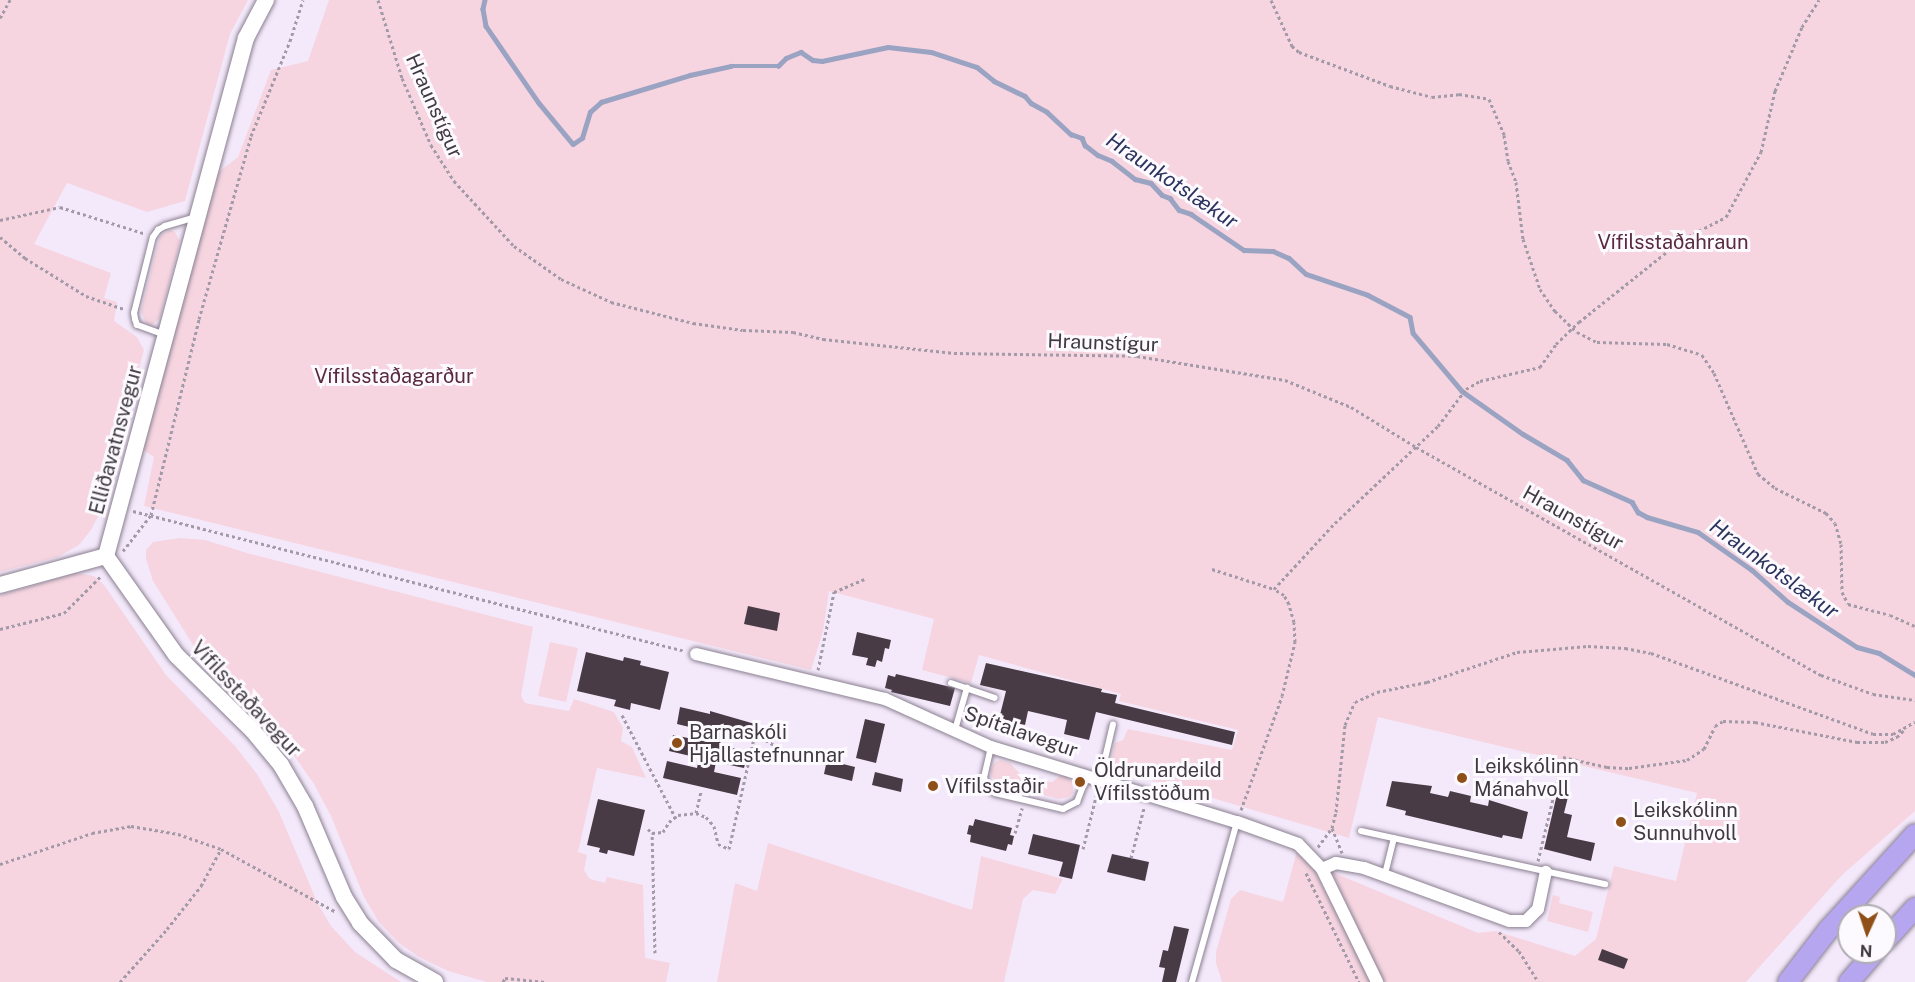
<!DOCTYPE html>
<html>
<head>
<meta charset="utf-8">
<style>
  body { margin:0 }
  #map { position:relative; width:1915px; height:982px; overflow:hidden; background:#f4e9fb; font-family:"Public Sans",sans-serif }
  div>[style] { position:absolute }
  .green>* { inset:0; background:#f6d5e1 }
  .stream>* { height:4.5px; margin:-2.25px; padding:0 2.25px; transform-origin:2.25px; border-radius:2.25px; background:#9aa3c1 }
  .building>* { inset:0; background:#493b46 }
  .path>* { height:3px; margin-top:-1.5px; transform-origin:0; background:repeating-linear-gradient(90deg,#a29aa7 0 3px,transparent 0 6px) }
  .roads { filter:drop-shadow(0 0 2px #8a8090) drop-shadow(0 0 2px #8a8090) }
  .service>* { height:6px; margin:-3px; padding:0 3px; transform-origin:3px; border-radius:3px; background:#fff }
  .minor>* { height:12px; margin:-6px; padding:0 6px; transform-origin:6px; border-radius:6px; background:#fff }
  .secondary>* { height:16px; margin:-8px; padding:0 8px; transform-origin:8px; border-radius:8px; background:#fff }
  .trunk>* { height:20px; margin:-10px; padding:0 10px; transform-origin:10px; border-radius:10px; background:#b6a6f0 }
  .dots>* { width:16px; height:16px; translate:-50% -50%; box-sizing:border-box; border:3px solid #fcfafe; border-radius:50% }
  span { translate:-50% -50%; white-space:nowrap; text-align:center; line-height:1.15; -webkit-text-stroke:6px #fcfafe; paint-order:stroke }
  .street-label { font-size:20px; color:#3f3a41 }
  .park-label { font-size:20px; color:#59293e }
  .poi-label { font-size:20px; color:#3f3a41 }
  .left { translate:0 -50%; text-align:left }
  .water-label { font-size:21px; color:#2a345e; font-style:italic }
  .north { position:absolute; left:1837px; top:904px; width:60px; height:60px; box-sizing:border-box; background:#fcfafe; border:2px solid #b0adb2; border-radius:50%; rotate:183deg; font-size:16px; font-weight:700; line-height:24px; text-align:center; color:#3f3a41 }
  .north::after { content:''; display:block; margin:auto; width:21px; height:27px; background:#8f4f18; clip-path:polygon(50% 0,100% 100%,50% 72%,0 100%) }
</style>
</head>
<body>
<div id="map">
  <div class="green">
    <i style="clip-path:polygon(0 0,248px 0,230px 34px,185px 201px,147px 212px,67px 183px,34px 244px,111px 273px,104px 298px,117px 302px,114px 321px,137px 337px,144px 350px,102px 509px,91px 530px,79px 545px,58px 557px,0 572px)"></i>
    <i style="clip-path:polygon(329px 0,1915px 0,1915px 811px,1842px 875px,1746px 982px,1383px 982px,1332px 872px,1478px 933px,1496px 931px,1575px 956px,1596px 939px,1614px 866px,1676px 881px,1697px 793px,1378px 717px,1349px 838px,1110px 768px,1115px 743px,1123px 740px,1128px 729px,1232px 750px,1238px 730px,1119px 701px,1121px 694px,979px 655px,971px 683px,922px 670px,934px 619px,829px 591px,823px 631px,811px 670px,144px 506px,154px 457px,137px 446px,208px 180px,238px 157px,271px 70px,308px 61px)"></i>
    <i style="clip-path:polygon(170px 230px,175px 232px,180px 241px,160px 318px,152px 325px,146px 324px,141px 311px,160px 236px)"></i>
    <i style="clip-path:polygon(180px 538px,205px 540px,247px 553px,533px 627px,521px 696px,525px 703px,569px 711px,574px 699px,614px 712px,623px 728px,621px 741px,632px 747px,646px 778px,597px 768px,578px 852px,587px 855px,584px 870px,590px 879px,605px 883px,607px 877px,643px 885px,645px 958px,670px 963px,666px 982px,487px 982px,448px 971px,419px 957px,399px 943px,378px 921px,364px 897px,331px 816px,314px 784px,295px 757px,220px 678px,195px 648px,153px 581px,146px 559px,146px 550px,153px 542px)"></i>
    <i style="clip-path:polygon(76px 573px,94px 576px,104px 585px,166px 675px,235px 746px,257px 774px,279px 812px,318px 904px,331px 926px,355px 952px,401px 982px,0 982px,0 595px)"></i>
    <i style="clip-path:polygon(550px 642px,578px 648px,566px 702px,538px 696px)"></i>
    <i style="clip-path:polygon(1000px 760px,1010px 763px,1021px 775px,1036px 782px,1052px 782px,1060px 776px,1066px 776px,1073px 783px,1073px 793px,1069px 797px,1059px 799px,998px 783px,991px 776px,990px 771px,995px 762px)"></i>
    <i style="clip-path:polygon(768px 843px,972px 910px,981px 856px,1063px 879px,1055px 894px,1033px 890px,1023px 899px,1004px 982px,717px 982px,735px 883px,757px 891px)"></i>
    <i style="clip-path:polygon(1297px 851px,1316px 873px,1373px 982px,1222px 982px,1216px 963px,1216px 952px,1231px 899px,1240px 890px,1283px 902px)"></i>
    <i style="clip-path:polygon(1553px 895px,1560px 897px,1559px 903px,1593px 912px,1588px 932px,1547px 921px)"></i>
  </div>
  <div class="stream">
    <i style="left:485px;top:0;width:9px;rotate:103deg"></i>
    <i style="left:483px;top:9px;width:17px;rotate:80deg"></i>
    <i style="left:486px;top:26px;width:93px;rotate:55.5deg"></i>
    <i style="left:539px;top:103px;width:53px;rotate:50.3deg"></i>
    <i style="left:573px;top:144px;width:11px;rotate:-34deg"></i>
    <i style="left:582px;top:138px;width:27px;rotate:-73deg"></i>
    <i style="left:590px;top:112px;width:15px;rotate:-42deg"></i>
    <i style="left:601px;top:102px;width:93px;rotate:-16.9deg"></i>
    <i style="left:690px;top:75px;width:42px;rotate:-12.4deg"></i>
    <i style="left:731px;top:66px;width:47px"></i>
    <i style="left:778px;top:66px;width:11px;rotate:-45deg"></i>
    <i style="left:786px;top:58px;width:16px;rotate:-22deg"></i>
    <i style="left:801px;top:52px;width:14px;rotate:34deg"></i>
    <i style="left:813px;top:60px;width:9px;rotate:6deg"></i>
    <i style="left:822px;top:61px;width:67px;rotate:-12deg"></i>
    <i style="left:888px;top:47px;width:43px;rotate:6.6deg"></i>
    <i style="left:931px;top:52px;width:48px;rotate:18.1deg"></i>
    <i style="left:977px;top:67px;width:22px;rotate:39deg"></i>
    <i style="left:994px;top:81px;width:34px;rotate:26deg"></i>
    <i style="left:1025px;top:96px;width:9px;rotate:49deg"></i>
    <i style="left:1031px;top:103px;width:18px;rotate:29deg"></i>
    <i style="left:1047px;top:112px;width:33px;rotate:43deg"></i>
    <i style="left:1071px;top:134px;width:12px;rotate:20deg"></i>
    <i style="left:1082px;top:138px;width:8px;rotate:67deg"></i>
    <i style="left:1085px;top:145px;width:16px;rotate:38deg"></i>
    <i style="left:1098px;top:155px;width:15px;rotate:23deg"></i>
    <i style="left:1112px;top:161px;width:29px;rotate:38deg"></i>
    <i style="left:1135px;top:179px;width:16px;rotate:14deg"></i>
    <i style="left:1151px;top:183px;width:16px;rotate:47deg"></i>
    <i style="left:1162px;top:195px;width:9px;rotate:21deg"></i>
    <i style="left:1170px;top:198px;width:15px;rotate:53deg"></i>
    <i style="left:1179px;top:210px;width:13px;rotate:18deg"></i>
    <i style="left:1191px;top:214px;width:64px;rotate:34.2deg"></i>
    <i style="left:1244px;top:250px;width:29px;rotate:2deg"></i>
    <i style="left:1273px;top:251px;width:17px;rotate:24deg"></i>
    <i style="left:1289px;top:258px;width:23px;rotate:43deg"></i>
    <i style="left:1306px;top:274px;width:65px;rotate:18.7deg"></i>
    <i style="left:1368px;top:295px;width:47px;rotate:27.6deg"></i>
    <i style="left:1410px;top:317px;width:16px;rotate:79deg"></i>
    <i style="left:1413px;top:333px;width:76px;rotate:49.8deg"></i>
    <i style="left:1462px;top:391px;width:75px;rotate:35.2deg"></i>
    <i style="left:1523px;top:434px;width:51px;rotate:30.6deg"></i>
    <i style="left:1567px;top:460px;width:26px;rotate:51deg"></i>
    <i style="left:1583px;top:480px;width:54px;rotate:24.2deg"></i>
    <i style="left:1632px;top:502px;width:12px;rotate:59deg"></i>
    <i style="left:1638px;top:512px;width:10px;rotate:29deg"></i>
    <i style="left:1647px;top:517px;width:53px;rotate:16.4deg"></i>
    <i style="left:1698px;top:532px;width:66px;rotate:35.1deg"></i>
    <i style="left:1752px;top:570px;width:48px;rotate:41.6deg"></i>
    <i style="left:1788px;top:602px;width:82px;rotate:33.1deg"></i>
    <i style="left:1857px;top:647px;width:23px;rotate:15deg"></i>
    <i style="left:1879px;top:653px;width:42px;rotate:31.4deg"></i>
  </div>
  <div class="building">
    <i style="clip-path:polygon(748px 606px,780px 613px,777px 631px,744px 624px)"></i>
    <i style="clip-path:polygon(857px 632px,891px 640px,889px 649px,885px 648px,882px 662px,877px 660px,875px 667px,866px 665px,868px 658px,852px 655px)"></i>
    <i style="clip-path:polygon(586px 652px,623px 661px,624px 657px,641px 661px,640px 665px,669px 672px,660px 710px,631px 703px,630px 710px,614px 706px,616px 700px,577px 691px)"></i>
    <i style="clip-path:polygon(986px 663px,1102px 689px,1101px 692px,1117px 695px,1115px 703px,1235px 732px,1232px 745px,1096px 712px,1089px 740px,1064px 734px,1067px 720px,1028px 711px,1025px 725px,999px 719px,1006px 691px,980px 685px)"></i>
    <i style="clip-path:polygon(896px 674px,955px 688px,950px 706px,891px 692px,892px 690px,885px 688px,888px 675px,895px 677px)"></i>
    <i style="clip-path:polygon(680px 707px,710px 714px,710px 711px,755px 724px,751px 741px,722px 734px,720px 745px,748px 752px,744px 768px,716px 762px,714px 772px,741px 778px,737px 795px,663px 778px,667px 761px,697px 768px,699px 758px,669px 751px,673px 735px,703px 741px,706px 731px,677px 724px)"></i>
    <i style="clip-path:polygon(865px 719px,885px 724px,876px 763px,856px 758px)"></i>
    <i style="clip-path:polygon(827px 760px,855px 767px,852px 781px,824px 774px)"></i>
    <i style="clip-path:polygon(875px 772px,903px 779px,901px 792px,872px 785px)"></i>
    <i style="clip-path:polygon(1392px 781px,1432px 786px,1430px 793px,1448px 797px,1450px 791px,1471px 796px,1470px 802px,1488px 806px,1489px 800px,1528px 812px,1522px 839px,1503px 835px,1502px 838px,1405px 815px,1406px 811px,1386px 806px)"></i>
    <i style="clip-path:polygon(1557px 794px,1568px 797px,1564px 813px,1572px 815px,1567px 837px,1595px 843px,1591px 861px,1544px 849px)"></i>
    <i style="clip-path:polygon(598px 799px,645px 810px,634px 856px,608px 850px,607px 854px,599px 852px,600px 848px,587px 845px)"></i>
    <i style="clip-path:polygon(975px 819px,1012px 828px,1010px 835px,1014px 836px,1012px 845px,1008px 844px,1006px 851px,970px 842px,971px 835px,967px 834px,969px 825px,973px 826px)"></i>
    <i style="clip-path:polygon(1033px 834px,1080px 845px,1072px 879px,1059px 876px,1063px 862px,1028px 854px)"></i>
    <i style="clip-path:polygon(1112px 854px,1149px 862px,1145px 881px,1107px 872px)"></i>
    <i style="clip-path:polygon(1174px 926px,1189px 929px,1176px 982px,1162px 982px,1165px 968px,1159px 967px,1163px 950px,1168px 951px)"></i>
    <i style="clip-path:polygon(1602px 949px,1628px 959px,1624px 969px,1598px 960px)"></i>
  </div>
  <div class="path">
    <i style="left:378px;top:0;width:82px;rotate:72.9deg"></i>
    <i style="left:402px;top:78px;width:73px;rotate:66.6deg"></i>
    <i style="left:431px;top:145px;width:43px;rotate:57.4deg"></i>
    <i style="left:454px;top:181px;width:88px;rotate:47.3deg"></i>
    <i style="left:514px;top:246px;width:57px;rotate:35.1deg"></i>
    <i style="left:561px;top:279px;width:55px;rotate:24.7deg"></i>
    <i style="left:611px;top:302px;width:85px;rotate:14.4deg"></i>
    <i style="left:693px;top:323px;width:50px;rotate:8deg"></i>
    <i style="left:743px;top:330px;width:50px;rotate:2.3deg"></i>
    <i style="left:793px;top:332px;width:31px;rotate:13deg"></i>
    <i style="left:823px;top:339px;width:132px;rotate:6.1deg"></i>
    <i style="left:954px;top:353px;width:183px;rotate:0.9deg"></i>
    <i style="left:1137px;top:356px;width:150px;rotate:9.2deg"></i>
    <i style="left:1285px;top:380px;width:71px;rotate:22.2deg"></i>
    <i style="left:1351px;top:407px;width:76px;rotate:31.6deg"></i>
    <i style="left:1416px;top:447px;width:465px;rotate:29.4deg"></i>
    <i style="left:1821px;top:675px;width:55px;rotate:20.1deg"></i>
    <i style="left:1873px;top:694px;width:42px;rotate:8.1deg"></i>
    <i style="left:1271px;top:0;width:51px;rotate:65.5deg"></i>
    <i style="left:1292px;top:46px;width:9px;rotate:41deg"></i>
    <i style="left:1299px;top:52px;width:97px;rotate:20.5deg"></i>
    <i style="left:1390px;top:86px;width:43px;rotate:14.7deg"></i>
    <i style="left:1432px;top:97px;width:27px;rotate:-6deg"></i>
    <i style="left:1459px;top:94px;width:30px;rotate:9deg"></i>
    <i style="left:1489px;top:99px;width:39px;rotate:67deg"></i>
    <i style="left:1504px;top:135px;width:26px;rotate:81deg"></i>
    <i style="left:1508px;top:161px;width:22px;rotate:69deg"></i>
    <i style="left:1516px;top:182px;width:57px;rotate:83deg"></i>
    <i style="left:1523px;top:239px;width:53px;rotate:71.2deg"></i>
    <i style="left:1540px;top:289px;width:27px;rotate:56deg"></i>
    <i style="left:1555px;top:311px;width:30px;rotate:44deg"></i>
    <i style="left:1577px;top:332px;width:22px;rotate:27deg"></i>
    <i style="left:1597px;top:342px;width:70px;rotate:1.6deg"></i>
    <i style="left:1667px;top:344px;width:37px;rotate:17deg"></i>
    <i style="left:1702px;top:355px;width:22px;rotate:56deg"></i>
    <i style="left:1714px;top:373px;width:110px;rotate:66.5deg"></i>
    <i style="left:1758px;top:474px;width:22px;rotate:39deg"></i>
    <i style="left:1775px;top:488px;width:57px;rotate:26.1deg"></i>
    <i style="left:1826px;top:513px;width:13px;rotate:48deg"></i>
    <i style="left:1835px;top:523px;width:22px;rotate:74deg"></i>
    <i style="left:1841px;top:544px;width:48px;rotate:88.8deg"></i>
    <i style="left:1842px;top:592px;width:13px;rotate:63deg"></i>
    <i style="left:1848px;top:604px;width:43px;rotate:14.7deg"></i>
    <i style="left:1890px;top:615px;width:27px;rotate:24deg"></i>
    <i style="left:0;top:18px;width:21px;rotate:-61deg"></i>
    <i style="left:0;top:220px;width:61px;rotate:-12.2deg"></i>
    <i style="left:60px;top:207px;width:90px;rotate:17.4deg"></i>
    <i style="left:0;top:237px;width:33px;rotate:40deg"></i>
    <i style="left:25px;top:258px;width:72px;rotate:31.9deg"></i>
    <i style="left:86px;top:296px;width:40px;rotate:18.9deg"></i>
    <i style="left:133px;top:511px;width:569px;rotate:14.23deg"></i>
    <i style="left:123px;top:551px;width:46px;rotate:-52.1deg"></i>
    <i style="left:151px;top:515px;width:202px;rotate:-76.2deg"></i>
    <i style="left:199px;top:319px;width:190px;rotate:-74.1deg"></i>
    <i style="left:251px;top:136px;width:103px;rotate:-67.7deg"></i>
    <i style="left:290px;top:41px;width:43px;rotate:-72.4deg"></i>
    <i style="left:1212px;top:569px;width:65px;rotate:17.9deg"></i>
    <i style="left:0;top:629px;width:66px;rotate:-14deg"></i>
    <i style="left:64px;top:613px;width:52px;rotate:-45deg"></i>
    <i style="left:818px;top:670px;width:80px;rotate:-78.4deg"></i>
    <i style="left:834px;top:592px;width:33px;rotate:-23deg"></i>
    <i style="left:622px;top:715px;width:115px;rotate:62.5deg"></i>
    <i style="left:1030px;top:791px;width:17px;rotate:-77deg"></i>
    <i style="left:1241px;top:810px;width:121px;rotate:-70.2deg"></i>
    <i style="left:1282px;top:696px;width:56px;rotate:-76.5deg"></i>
    <i style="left:1295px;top:642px;width:20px;rotate:-93deg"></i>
    <i style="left:1294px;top:622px;width:19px;rotate:-106deg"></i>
    <i style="left:1289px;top:604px;width:10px;rotate:-119deg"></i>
    <i style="left:1284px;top:595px;width:12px;rotate:-149deg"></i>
    <i style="left:1274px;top:589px;width:90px;rotate:-47.3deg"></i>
    <i style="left:1335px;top:523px;width:141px;rotate:-43.3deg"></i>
    <i style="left:1438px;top:426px;width:46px;rotate:-52.9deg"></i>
    <i style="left:1466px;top:389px;width:16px;rotate:-30deg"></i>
    <i style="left:1480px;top:381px;width:62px;rotate:-13.1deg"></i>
    <i style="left:1540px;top:367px;width:28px;rotate:-55deg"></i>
    <i style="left:1556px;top:344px;width:32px;rotate:-44deg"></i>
    <i style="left:1579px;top:322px;width:133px;rotate:-38.6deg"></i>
    <i style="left:1683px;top:239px;width:48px;rotate:-27.1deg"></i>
    <i style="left:1726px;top:217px;width:74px;rotate:-61.7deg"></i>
    <i style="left:1761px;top:152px;width:63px;rotate:-77.1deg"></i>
    <i style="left:1775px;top:91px;width:69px;rotate:-67.1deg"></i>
    <i style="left:1802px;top:27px;width:32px;rotate:-58deg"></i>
    <i style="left:696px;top:813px;width:22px;rotate:-77deg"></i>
    <i style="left:1332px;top:828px;width:27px;rotate:68deg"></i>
    <i style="left:648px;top:829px;width:6px;rotate:45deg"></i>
    <i style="left:1015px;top:833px;width:26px;rotate:-74deg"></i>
    <i style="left:1318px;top:847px;width:24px;rotate:-54deg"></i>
    <i style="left:1332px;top:828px;width:16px;rotate:-76deg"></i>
    <i style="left:1336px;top:812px;width:87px;rotate:-84.1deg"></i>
    <i style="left:1345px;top:725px;width:25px;rotate:-67deg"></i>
    <i style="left:1355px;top:702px;width:24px;rotate:-24deg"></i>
    <i style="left:1377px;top:692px;width:51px;rotate:-11.3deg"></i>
    <i style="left:1427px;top:682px;width:95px;rotate:-18.4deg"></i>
    <i style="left:1517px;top:652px;width:71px;rotate:-4.8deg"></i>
    <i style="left:1588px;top:646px;width:37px;rotate:3deg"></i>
    <i style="left:1625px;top:648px;width:26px;rotate:11deg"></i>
    <i style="left:1651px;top:653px;width:236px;rotate:20deg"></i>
    <i style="left:1873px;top:734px;width:20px"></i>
    <i style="left:1893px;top:734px;width:25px;rotate:-29deg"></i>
    <i style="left:1083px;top:849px;width:58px;rotate:-76deg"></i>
    <i style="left:1131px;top:858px;width:52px;rotate:-75.4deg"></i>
    <i style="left:1538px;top:861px;width:107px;rotate:-76.5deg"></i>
    <i style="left:1563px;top:757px;width:45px;rotate:12.8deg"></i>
    <i style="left:1607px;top:767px;width:22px;rotate:3deg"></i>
    <i style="left:1629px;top:768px;width:59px;rotate:-7.9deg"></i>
    <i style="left:1687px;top:760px;width:20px;rotate:-33deg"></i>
    <i style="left:1704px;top:749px;width:25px;rotate:-64deg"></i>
    <i style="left:1715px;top:726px;width:9px;rotate:-32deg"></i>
    <i style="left:1723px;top:721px;width:32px;rotate:2deg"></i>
    <i style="left:1755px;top:722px;width:104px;rotate:11.1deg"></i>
    <i style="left:1857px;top:742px;width:28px"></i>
    <i style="left:1885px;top:742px;width:13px;rotate:-23deg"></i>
    <i style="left:1897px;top:737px;width:11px;rotate:-45deg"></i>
    <i style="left:0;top:864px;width:97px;rotate:-18.6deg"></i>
    <i style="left:92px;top:833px;width:40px;rotate:-10deg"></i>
    <i style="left:131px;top:826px;width:48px;rotate:9.7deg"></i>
    <i style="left:178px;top:834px;width:46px;rotate:19.2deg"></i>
    <i style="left:221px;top:849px;width:131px;rotate:28.7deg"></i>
    <i style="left:1306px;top:873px;width:121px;rotate:64.1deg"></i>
    <i style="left:1499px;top:932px;width:28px;rotate:44deg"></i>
    <i style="left:1519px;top:951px;width:36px;rotate:58deg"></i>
    <i style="left:655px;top:953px;width:120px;rotate:-91.4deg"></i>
    <i style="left:652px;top:833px;width:11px;rotate:-5deg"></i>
    <i style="left:663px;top:832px;width:12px;rotate:-59deg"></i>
    <i style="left:669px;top:822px;width:11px;rotate:-38deg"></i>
    <i style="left:678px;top:815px;width:18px;rotate:-6deg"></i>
    <i style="left:696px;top:813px;width:11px;rotate:22deg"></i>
    <i style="left:706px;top:817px;width:12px;rotate:48deg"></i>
    <i style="left:714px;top:826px;width:18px;rotate:77deg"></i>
    <i style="left:718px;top:844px;width:12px;rotate:24deg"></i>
    <i style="left:729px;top:849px;width:118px;rotate:-77.3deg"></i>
    <i style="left:755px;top:734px;width:32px;rotate:30deg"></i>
    <i style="left:783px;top:750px;width:34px;rotate:12deg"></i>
    <i style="left:120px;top:982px;width:71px;rotate:-48.4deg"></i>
    <i style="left:167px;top:929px;width:55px;rotate:-51.7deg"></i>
    <i style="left:201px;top:886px;width:42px;rotate:-61.6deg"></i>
    <i style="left:503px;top:982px;width:4px;rotate:-63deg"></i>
    <i style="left:505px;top:978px;width:41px;rotate:5.6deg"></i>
  </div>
  <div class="roads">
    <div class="service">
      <i style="left:165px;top:335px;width:30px;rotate:-160deg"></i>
      <i style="left:137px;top:325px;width:6px;rotate:-108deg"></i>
      <i style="left:135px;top:319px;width:6px;rotate:-99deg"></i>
      <i style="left:134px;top:313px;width:78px;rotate:-76deg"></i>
      <i style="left:153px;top:237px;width:9px;rotate:-54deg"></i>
      <i style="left:158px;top:230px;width:8px;rotate:-30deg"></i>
      <i style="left:165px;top:226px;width:32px;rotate:-16deg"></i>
      <i style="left:951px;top:683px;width:46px;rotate:18.8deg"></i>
      <i style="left:955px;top:730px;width:44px;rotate:-74.1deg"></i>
      <i style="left:991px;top:747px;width:31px;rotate:103deg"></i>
      <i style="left:984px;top:777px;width:10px;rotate:73deg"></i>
      <i style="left:987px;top:787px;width:10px;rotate:37deg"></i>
      <i style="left:995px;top:793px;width:70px;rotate:13.2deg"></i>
      <i style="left:1063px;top:809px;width:16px;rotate:-27deg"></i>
      <i style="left:1077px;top:802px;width:28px;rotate:-69deg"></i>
      <i style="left:1100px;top:780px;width:57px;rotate:-76.9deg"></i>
      <i style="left:1361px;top:831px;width:250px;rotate:12.3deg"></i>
      <i style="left:1385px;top:874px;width:37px;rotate:-76deg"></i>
      <i style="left:1192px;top:982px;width:166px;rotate:-74.3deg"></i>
    </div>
    <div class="minor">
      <i style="left:696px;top:654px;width:194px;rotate:13.4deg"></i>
      <i style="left:885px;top:699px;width:116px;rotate:24.4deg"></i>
      <i style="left:991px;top:747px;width:257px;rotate:17deg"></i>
      <i style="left:1237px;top:822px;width:65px;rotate:19.8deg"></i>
      <i style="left:1298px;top:844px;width:35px;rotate:46deg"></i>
      <i style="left:1322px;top:869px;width:126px;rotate:64deg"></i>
      <i style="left:1322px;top:869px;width:15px;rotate:-23deg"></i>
      <i style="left:1336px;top:863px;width:28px;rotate:10deg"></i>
      <i style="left:1364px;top:868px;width:155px;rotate:20deg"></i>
      <i style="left:1510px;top:921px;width:16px"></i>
      <i style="left:1526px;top:921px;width:17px;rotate:-45deg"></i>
      <i style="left:1538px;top:909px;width:38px;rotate:-78deg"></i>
    </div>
    <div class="secondary">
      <i style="left:106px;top:556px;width:537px;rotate:-74.88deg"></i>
      <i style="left:246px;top:38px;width:43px;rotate:-62.2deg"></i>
      <i style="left:106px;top:556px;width:121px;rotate:54.7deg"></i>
      <i style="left:176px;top:655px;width:108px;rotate:44.6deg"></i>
      <i style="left:253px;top:731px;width:44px;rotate:50.5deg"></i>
      <i style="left:281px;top:765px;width:48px;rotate:59.7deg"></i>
      <i style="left:305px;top:806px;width:99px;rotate:66.8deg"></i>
      <i style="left:344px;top:897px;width:31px;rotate:58deg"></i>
      <i style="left:360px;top:923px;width:52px;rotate:45.8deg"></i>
      <i style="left:396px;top:960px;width:45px;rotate:29.4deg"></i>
      <i style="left:0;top:585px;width:110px;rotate:-15.3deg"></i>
    </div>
    <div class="trunk">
      <i style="left:1885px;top:941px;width:45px;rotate:-47.7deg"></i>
      <i style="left:1788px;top:982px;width:67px;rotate:-52.3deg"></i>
      <i style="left:1829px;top:929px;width:128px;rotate:-47.8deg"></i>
      <i style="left:1849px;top:982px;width:40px;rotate:-49deg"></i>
    </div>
  </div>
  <div class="dots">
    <i style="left:677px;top:743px;background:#8f4f18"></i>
    <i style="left:1462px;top:778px;background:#8f4f18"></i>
    <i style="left:1080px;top:782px;background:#8f4f18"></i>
    <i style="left:933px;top:786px;background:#8f4f18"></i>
    <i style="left:1621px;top:822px;background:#8f4f18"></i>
  </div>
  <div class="street-label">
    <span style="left:434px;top:106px;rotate:66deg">Hraunstígur</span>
    <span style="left:1103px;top:343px;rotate:2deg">Hraunstígur</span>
    <span style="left:116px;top:440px;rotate:-75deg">Elliðavatnsvegur</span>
    <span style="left:1573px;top:518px;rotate:29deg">Hraunstígur</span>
    <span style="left:246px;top:699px;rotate:47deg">Vífilsstaðavegur</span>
    <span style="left:1021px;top:732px;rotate:19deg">Spítalavegur</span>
  </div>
  <div class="park-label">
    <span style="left:1673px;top:242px">Vífilsstaðahraun</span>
    <span style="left:394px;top:376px">Vífilsstaðagarður</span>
  </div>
  <div class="poi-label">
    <span class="left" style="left:689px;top:744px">Barnaskóli<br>Hjallastefnunnar</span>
    <span class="left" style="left:1474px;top:778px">Leikskólinn<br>Mánahvoll</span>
    <span class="left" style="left:1094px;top:782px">Öldrunardeild<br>Vífilsstöðum</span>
    <span class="left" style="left:945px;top:786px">Vífilsstaðir</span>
    <span class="left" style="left:1633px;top:822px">Leikskólinn<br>Sunnuhvoll</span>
  </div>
  <div class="water-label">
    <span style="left:1172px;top:181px;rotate:34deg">Hraunkotslækur</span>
    <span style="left:1774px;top:569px;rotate:36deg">Hraunkotslækur</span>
  </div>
  <div class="north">N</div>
</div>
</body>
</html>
